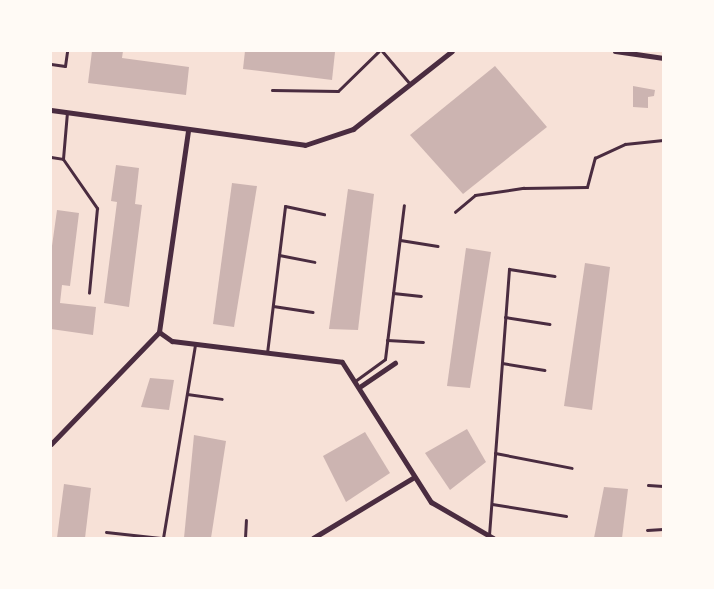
<!DOCTYPE html>
<html>
<head>
<meta charset="utf-8">
<style>
  body { margin:0 }
  #map { position:relative; width:714px; height:589px; overflow:hidden; background:#f7e1d7; font-family:Quicksand,sans-serif }
  div>[style] { position:absolute }
  .building>* { inset:0; background:#ccb4b1 }
  .path>* { height:2.5px; margin:-1.25px; padding:0 1.25px; transform-origin:1.25px; border-radius:1.25px; background:#4a2c40 }
  .service>* { height:3px; margin:-1.5px; padding:0 1.5px; transform-origin:1.5px; border-radius:1.5px; background:#4a2c40 }
  .pedestrian>* { height:4.5px; margin:-2.25px; padding:0 2.25px; transform-origin:2.25px; border-radius:2.25px; background:#4a2c40 }
  .minor>* { height:5px; margin:-2.5px; padding:0 2.5px; transform-origin:2.5px; border-radius:2.5px; background:#4a2c40 }
  span { translate:-50% -50%; white-space:nowrap; text-align:center; line-height:1.15; -webkit-text-stroke:4px #fffaf5; paint-order:stroke }
  .frame { position:absolute; inset:0; border:52px solid #fffaf5; pointer-events:none }
</style>
</head>
<body>
<div id="map">
  <div class="building">
    <i style="clip-path:polygon(92px 51px,123px 51px,122px 58px,189px 67px,186px 95px,88px 83px)"></i>
    <i style="clip-path:polygon(245px 51px,335px 52px,332px 80px,243px 69px)"></i>
    <i style="clip-path:polygon(495px 66px,547px 127px,463px 194px,410px 135px)"></i>
    <i style="clip-path:polygon(633px 86px,655px 90px,654px 96px,648px 97px,648px 108px,633px 107px)"></i>
    <i style="clip-path:polygon(116px 165px,139px 168px,135px 204px,142px 205px,129px 307px,104px 303px,117px 202px,111px 201px)"></i>
    <i style="clip-path:polygon(232px 183px,257px 186px,234px 327px,213px 324px)"></i>
    <i style="clip-path:polygon(348px 189px,374px 194px,358px 330px,329px 329px)"></i>
    <i style="clip-path:polygon(57px 210px,79px 213px,70px 286px,62px 285px,60px 303px,96px 307px,93px 335px,51px 329px,51px 253px)"></i>
    <i style="clip-path:polygon(466px 248px,491px 252px,470px 388px,447px 386px)"></i>
    <i style="clip-path:polygon(585px 263px,610px 267px,592px 410px,564px 406px)"></i>
    <i style="clip-path:polygon(150px 378px,174px 380px,169px 410px,141px 407px)"></i>
    <i style="clip-path:polygon(467px 429px,486px 462px,450px 490px,425px 453px)"></i>
    <i style="clip-path:polygon(365px 432px,390px 473px,346px 502px,323px 456px)"></i>
    <i style="clip-path:polygon(194px 435px,226px 441px,211px 538px,184px 538px)"></i>
    <i style="clip-path:polygon(64px 484px,91px 488px,85px 538px,57px 538px)"></i>
    <i style="clip-path:polygon(604px 487px,628px 489px,622px 538px,594px 538px)"></i>
  </div>
  <div class="path">
    <i style="left:455px;top:212px;width:26px;rotate:-40deg"></i>
    <i style="left:475px;top:195px;width:49px;rotate:-8.3deg"></i>
    <i style="left:523px;top:188px;width:64px;rotate:-0.9deg"></i>
    <i style="left:587px;top:187px;width:30px;rotate:-75deg"></i>
    <i style="left:595px;top:158px;width:33px;rotate:-25deg"></i>
    <i style="left:625px;top:144px;width:38px;rotate:-6deg"></i>
  </div>
  <div class="service">
    <i style="left:382px;top:51px;width:43px;rotate:49.7deg"></i>
    <i style="left:51px;top:64px;width:14px;rotate:8deg"></i>
    <i style="left:65px;top:66px;width:15px;rotate:-82deg"></i>
    <i style="left:272px;top:90px;width:66px;rotate:0.9deg"></i>
    <i style="left:338px;top:91px;width:57px;rotate:-44.3deg"></i>
    <i style="left:67px;top:112px;width:47px;rotate:94.9deg"></i>
    <i style="left:63px;top:159px;width:60px;rotate:55.2deg"></i>
    <i style="left:97px;top:208px;width:85px;rotate:95.4deg"></i>
    <i style="left:51px;top:157px;width:12px;rotate:9deg"></i>
    <i style="left:400px;top:240px;width:38px;rotate:9deg"></i>
    <i style="left:279px;top:255px;width:36px;rotate:11deg"></i>
    <i style="left:393px;top:293px;width:28px;rotate:6deg"></i>
    <i style="left:273px;top:306px;width:40px;rotate:8.5deg"></i>
    <i style="left:505px;top:317px;width:45px;rotate:9deg"></i>
    <i style="left:387px;top:340px;width:36px;rotate:3deg"></i>
    <i style="left:267px;top:353px;width:148px;rotate:-83deg"></i>
    <i style="left:285px;top:206px;width:40px;rotate:12deg"></i>
    <i style="left:502px;top:363px;width:43px;rotate:9.5deg"></i>
    <i style="left:355px;top:381px;width:37px;rotate:-36deg"></i>
    <i style="left:385px;top:359px;width:155px;rotate:-83deg"></i>
    <i style="left:187px;top:394px;width:35px;rotate:8deg"></i>
    <i style="left:495px;top:453px;width:78px;rotate:11deg"></i>
    <i style="left:648px;top:485px;width:15px;rotate:4deg"></i>
    <i style="left:492px;top:504px;width:75px;rotate:9.2deg"></i>
    <i style="left:647px;top:530px;width:16px;rotate:-4deg"></i>
    <i style="left:106px;top:532px;width:55px;rotate:6.2deg"></i>
    <i style="left:489px;top:535px;width:267px;rotate:-85.7deg"></i>
    <i style="left:509px;top:269px;width:46px;rotate:8.8deg"></i>
    <i style="left:163px;top:538px;width:197px;rotate:-80.6deg"></i>
    <i style="left:245px;top:538px;width:18px;rotate:-87deg"></i>
  </div>
  <div class="pedestrian">
    <i style="left:361px;top:386px;width:41px;rotate:-34.1deg"></i>
  </div>
  <div class="minor">
    <i style="left:615px;top:51px;width:49px;rotate:8.3deg"></i>
    <i style="left:51px;top:110px;width:256px;rotate:7.8deg"></i>
    <i style="left:305px;top:145px;width:51px;rotate:-18.4deg"></i>
    <i style="left:353px;top:129px;width:126px;rotate:-38.2deg"></i>
    <i style="left:159px;top:332px;width:16px;rotate:35deg"></i>
    <i style="left:172px;top:341px;width:171px;rotate:7deg"></i>
    <i style="left:342px;top:362px;width:166px;rotate:57.6deg"></i>
    <i style="left:431px;top:502px;width:72px;rotate:30.1deg"></i>
    <i style="left:51px;top:444px;width:156px;rotate:-46deg"></i>
    <i style="left:159px;top:332px;width:204px;rotate:-81.8deg"></i>
    <i style="left:313px;top:538px;width:118px;rotate:-31.1deg"></i>
  </div>
  <div class="frame"></div>
</div>
</body>
</html>
